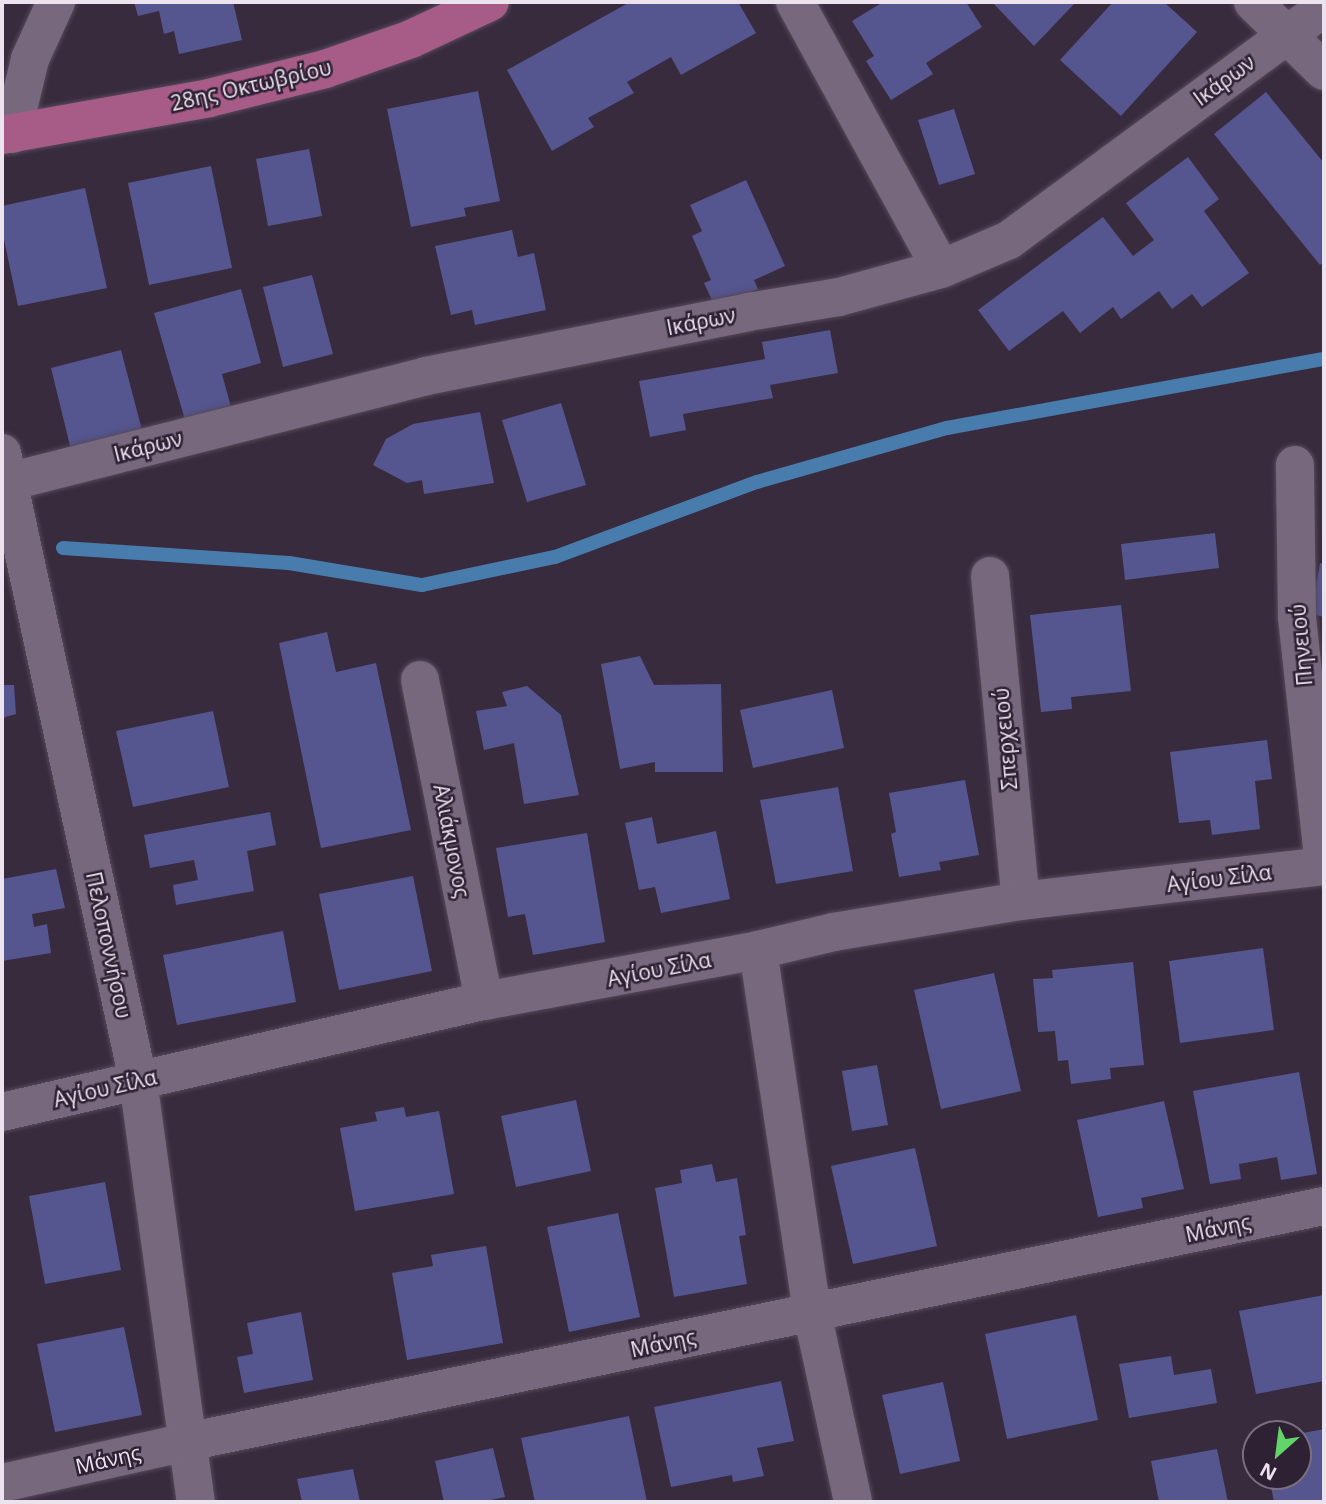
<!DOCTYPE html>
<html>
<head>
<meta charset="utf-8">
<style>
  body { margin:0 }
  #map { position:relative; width:1326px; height:1504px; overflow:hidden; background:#392b3e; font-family:"Open Sans",sans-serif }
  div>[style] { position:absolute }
  .stream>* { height:14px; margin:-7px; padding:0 7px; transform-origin:7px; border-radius:7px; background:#487cac }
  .building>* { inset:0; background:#55558f }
  .roads { filter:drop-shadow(0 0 2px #55495a) drop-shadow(0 0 2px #55495a) }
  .minor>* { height:38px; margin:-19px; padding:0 19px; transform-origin:19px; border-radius:19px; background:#78687e }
  .major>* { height:38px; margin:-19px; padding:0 19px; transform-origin:19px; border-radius:19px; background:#a75c88 }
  span { translate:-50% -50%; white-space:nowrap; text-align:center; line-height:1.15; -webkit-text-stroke:5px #2f2134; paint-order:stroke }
  .street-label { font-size:21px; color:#ece3ef }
  .frame { position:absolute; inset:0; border:4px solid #ece3ef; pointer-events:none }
  .north { position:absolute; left:1242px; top:1420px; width:70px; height:70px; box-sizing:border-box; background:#2f2134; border:2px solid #7b6f7f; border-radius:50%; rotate:208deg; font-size:19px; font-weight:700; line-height:28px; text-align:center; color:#ece3ef }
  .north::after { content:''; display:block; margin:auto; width:24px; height:32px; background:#63d469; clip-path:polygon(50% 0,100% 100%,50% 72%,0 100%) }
</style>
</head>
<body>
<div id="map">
  <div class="stream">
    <i style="left:63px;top:548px;width:226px;rotate:3.8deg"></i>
    <i style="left:289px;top:563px;width:135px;rotate:9.4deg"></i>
    <i style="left:422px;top:585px;width:136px;rotate:-11.9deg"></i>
    <i style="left:555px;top:557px;width:215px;rotate:-20.4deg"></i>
    <i style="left:757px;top:482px;width:198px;rotate:-15.9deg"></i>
    <i style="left:947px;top:428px;width:383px;rotate:-10.4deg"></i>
  </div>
  <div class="building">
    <i style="clip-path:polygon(134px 2px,233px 2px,242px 40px,179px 54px,174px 31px,164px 34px,159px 11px,138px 16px)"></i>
    <i style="clip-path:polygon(630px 2px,738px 2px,756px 33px,681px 75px,671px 57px,627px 82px,634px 93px,588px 118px,594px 127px,552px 151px,507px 70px)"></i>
    <i style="clip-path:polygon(883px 2px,966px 2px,982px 27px,926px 63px,933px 74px,891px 100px,866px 61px,874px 56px,852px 21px)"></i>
    <i style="clip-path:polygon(992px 2px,1076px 2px,1034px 46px)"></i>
    <i style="clip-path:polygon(1113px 2px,1164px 2px,1197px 32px,1121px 116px,1060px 60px)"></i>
    <i style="clip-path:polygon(478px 91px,500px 201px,464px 208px,466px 216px,411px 227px,387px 109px)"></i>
    <i style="clip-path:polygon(1266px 92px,1324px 163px,1324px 262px,1320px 265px,1214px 134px)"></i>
    <i style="clip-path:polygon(954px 109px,975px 174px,939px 185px,918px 120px)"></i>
    <i style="clip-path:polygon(309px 149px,322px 216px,268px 226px,256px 159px)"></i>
    <i style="clip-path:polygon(1188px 157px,1219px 199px,1204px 211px,1249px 273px,1202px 307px,1192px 294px,1172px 309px,1159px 291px,1121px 319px,1113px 307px,1080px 333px,1063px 311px,1009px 351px,978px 310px,1103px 217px,1133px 256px,1154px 240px,1126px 203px)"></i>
    <i style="clip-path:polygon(211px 166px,232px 268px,149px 285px,128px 183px)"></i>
    <i style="clip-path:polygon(746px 180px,785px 266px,754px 280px,758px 289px,716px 309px,704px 283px,711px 280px,692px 236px,702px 231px,690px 205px)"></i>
    <i style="clip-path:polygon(85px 188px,107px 288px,18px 306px,2px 230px,2px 206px)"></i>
    <i style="clip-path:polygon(512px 230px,518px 257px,534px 253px,546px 310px,475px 325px,472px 310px,451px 315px,435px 246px)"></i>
    <i style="clip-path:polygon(312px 275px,333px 354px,283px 367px,263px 287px)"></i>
    <i style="clip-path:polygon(241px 289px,261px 363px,222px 374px,231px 407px,185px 420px,154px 313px)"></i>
    <i style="clip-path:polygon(830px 330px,838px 373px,770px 385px,773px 398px,683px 414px,686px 430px,650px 437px,639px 381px,765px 359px,762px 342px)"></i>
    <i style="clip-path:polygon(121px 350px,142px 430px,73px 458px,51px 368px)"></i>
    <i style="clip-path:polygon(561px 403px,586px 485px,527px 502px,502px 420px)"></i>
    <i style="clip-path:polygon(480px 412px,494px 483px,424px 494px,422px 480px,407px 483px,373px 465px,386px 439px,413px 424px)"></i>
    <i style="clip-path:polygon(1215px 533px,1219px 568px,1125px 580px,1121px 544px)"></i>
    <i style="clip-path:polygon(1320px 563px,1324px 564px,1324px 617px,1311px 614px)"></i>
    <i style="clip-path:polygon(1121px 605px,1131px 691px,1071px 697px,1072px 709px,1041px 712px,1030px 615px)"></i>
    <i style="clip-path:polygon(327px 632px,336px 672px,376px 663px,411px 830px,321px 848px,279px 643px)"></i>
    <i style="clip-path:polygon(640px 656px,654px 685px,721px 684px,723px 772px,655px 772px,655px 762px,620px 769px,601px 664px)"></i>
    <i style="clip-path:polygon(2px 685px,14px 685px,16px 714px,2px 718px)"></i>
    <i style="clip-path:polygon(527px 686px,561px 715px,579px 795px,524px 804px,514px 743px,484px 750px,476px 711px,507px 706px,502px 692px)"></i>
    <i style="clip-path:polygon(832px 690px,844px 748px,753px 768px,740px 710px)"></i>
    <i style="clip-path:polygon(213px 711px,229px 787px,133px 807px,116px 731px)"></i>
    <i style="clip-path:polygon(1267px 740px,1272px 779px,1255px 781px,1260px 829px,1212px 835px,1210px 820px,1179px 823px,1170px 752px)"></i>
    <i style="clip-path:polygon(965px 780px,979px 855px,939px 862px,941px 870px,899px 877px,891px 834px,896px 832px,889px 793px)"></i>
    <i style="clip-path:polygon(838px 787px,853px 871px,776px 884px,760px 800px)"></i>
    <i style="clip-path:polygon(270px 812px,276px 845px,247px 851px,254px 891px,176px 905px,173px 885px,198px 880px,194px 860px,150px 868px,144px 835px)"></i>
    <i style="clip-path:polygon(652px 817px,657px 844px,716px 831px,730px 899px,661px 913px,655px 887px,639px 890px,625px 823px)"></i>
    <i style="clip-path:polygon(587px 833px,605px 942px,533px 955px,525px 914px,508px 917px,496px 848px)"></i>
    <i style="clip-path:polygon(56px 869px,65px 908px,32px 914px,34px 927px,47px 924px,51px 953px,2px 961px,2px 879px)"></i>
    <i style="clip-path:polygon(413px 876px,432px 971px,339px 990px,319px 894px)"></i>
    <i style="clip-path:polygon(283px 931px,296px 1002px,177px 1025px,163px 955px)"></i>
    <i style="clip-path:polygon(1263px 948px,1274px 1030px,1180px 1043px,1169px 961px)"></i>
    <i style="clip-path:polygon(1133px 962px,1144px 1065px,1110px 1068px,1111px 1079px,1071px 1084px,1068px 1060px,1058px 1061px,1055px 1031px,1038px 1032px,1033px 979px,1053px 978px,1052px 970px)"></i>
    <i style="clip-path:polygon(994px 973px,1021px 1091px,941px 1109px,914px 990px)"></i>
    <i style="clip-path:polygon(877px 1065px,888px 1125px,852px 1131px,842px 1071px)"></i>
    <i style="clip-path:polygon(1299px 1072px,1317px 1174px,1281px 1180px,1277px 1157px,1239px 1164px,1241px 1179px,1210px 1184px,1193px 1091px)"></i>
    <i style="clip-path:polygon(576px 1100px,591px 1171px,516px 1187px,501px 1116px)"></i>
    <i style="clip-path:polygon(1164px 1101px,1184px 1189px,1141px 1198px,1143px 1208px,1098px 1217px,1077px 1120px)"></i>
    <i style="clip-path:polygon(404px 1107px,406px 1117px,439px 1111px,454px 1194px,355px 1211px,340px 1128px,377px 1121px,375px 1112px)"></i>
    <i style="clip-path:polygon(915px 1148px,937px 1246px,853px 1264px,831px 1166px)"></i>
    <i style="clip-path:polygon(712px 1164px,716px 1182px,737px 1178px,746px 1235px,739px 1236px,747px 1284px,674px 1297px,655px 1188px,682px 1183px,680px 1170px)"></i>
    <i style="clip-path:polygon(105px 1182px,121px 1270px,45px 1284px,29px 1196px)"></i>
    <i style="clip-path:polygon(618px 1213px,640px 1317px,569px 1332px,547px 1227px)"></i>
    <i style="clip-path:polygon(486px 1246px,503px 1343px,407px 1360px,392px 1273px,433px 1266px,431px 1255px)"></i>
    <i style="clip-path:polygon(1324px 1295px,1324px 1381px,1256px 1394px,1239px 1311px)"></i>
    <i style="clip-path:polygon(301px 1312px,313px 1380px,244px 1393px,237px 1357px,253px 1354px,247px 1323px)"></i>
    <i style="clip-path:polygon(1076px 1315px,1098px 1420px,1007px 1439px,985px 1334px)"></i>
    <i style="clip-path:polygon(124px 1327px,142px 1415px,55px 1432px,37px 1344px)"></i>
    <i style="clip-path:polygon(1171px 1356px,1174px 1375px,1211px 1369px,1217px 1403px,1129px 1418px,1119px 1364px)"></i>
    <i style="clip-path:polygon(781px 1381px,794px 1441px,757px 1448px,764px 1476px,733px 1482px,732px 1475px,671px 1487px,654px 1407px)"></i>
    <i style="clip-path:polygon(943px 1382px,960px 1461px,900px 1474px,882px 1395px)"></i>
    <i style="clip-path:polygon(629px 1416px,647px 1502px,535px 1502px,521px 1438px)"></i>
    <i style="clip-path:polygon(1324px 1429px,1324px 1502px,1274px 1502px,1269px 1476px,1298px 1476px,1298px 1434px)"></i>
    <i style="clip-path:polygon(493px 1448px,505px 1497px,482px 1502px,444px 1502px,435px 1461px)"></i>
    <i style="clip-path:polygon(1217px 1449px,1228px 1502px,1159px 1502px,1151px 1461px)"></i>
    <i style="clip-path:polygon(353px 1469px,360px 1502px,302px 1502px,297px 1479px)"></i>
  </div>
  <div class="roads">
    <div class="minor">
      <i style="left:795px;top:2px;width:304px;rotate:61.3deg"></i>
      <i style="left:1253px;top:2px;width:99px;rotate:44.2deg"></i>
      <i style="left:12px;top:134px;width:77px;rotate:-76.5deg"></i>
      <i style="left:30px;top:59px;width:63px;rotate:-65.5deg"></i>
      <i style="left:2px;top:453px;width:642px;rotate:77.76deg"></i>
      <i style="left:138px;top:1080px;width:426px;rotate:82.2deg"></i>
      <i style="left:8px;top:482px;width:431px;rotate:-14.2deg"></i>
      <i style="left:426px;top:376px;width:328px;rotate:-11.2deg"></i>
      <i style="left:748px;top:312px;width:92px;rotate:-9.4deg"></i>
      <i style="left:839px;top:297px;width:106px;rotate:-15.4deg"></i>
      <i style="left:941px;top:269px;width:74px;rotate:-23.1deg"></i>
      <i style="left:1009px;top:240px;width:391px;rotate:-36.4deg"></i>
      <i style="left:990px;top:576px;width:326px;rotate:84.6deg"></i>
      <i style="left:420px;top:680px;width:327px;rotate:78.7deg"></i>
      <i style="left:758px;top:950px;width:366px;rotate:81.5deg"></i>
      <i style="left:812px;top:1312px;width:194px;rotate:77.8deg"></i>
      <i style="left:2px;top:1112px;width:495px;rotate:-13deg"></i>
      <i style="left:484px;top:1001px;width:279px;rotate:-10.5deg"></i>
      <i style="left:758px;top:950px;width:78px;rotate:-13.3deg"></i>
      <i style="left:834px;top:932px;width:190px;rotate:-9.4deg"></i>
      <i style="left:1021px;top:901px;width:305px;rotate:-6.6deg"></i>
      <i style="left:1324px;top:866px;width:251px;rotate:-96.2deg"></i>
      <i style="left:1297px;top:616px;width:151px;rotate:-90.8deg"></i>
      <i style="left:2px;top:1483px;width:189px;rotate:-12.5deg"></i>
      <i style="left:187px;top:1442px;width:1161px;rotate:-11.73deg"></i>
    </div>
    <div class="major">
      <i style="left:2px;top:135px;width:210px;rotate:-10.1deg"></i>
      <i style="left:209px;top:98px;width:120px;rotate:-14deg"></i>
      <i style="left:325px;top:69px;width:91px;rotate:-19.2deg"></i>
      <i style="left:411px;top:39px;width:87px;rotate:-25.1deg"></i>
    </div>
  </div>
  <div class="street-label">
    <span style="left:1224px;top:80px;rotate:-36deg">Ικάρων</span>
    <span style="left:251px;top:85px;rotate:-13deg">28ης Οκτωβρίου</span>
    <span style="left:701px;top:321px;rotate:-11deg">Ικάρων</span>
    <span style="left:148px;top:446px;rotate:-14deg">Ικάρων</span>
    <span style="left:1301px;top:645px;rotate:-95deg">Πηνειού</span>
    <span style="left:1005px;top:739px;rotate:-95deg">Σπερχειού</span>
    <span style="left:452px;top:841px;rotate:79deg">Αλιάκμονος</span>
    <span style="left:1219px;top:878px;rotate:-7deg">Αγίου Σίλα</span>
    <span style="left:109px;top:945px;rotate:78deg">Πελοποννήσου</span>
    <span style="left:659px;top:969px;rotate:-11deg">Αγίου Σίλα</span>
    <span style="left:105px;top:1088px;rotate:-13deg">Αγίου Σίλα</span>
    <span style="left:1218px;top:1228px;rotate:-12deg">Μάνης</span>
    <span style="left:663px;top:1343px;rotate:-12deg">Μάνης</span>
    <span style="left:108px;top:1459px;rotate:-13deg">Μάνης</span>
  </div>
  <div class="frame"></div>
  <div class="north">N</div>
</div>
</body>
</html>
